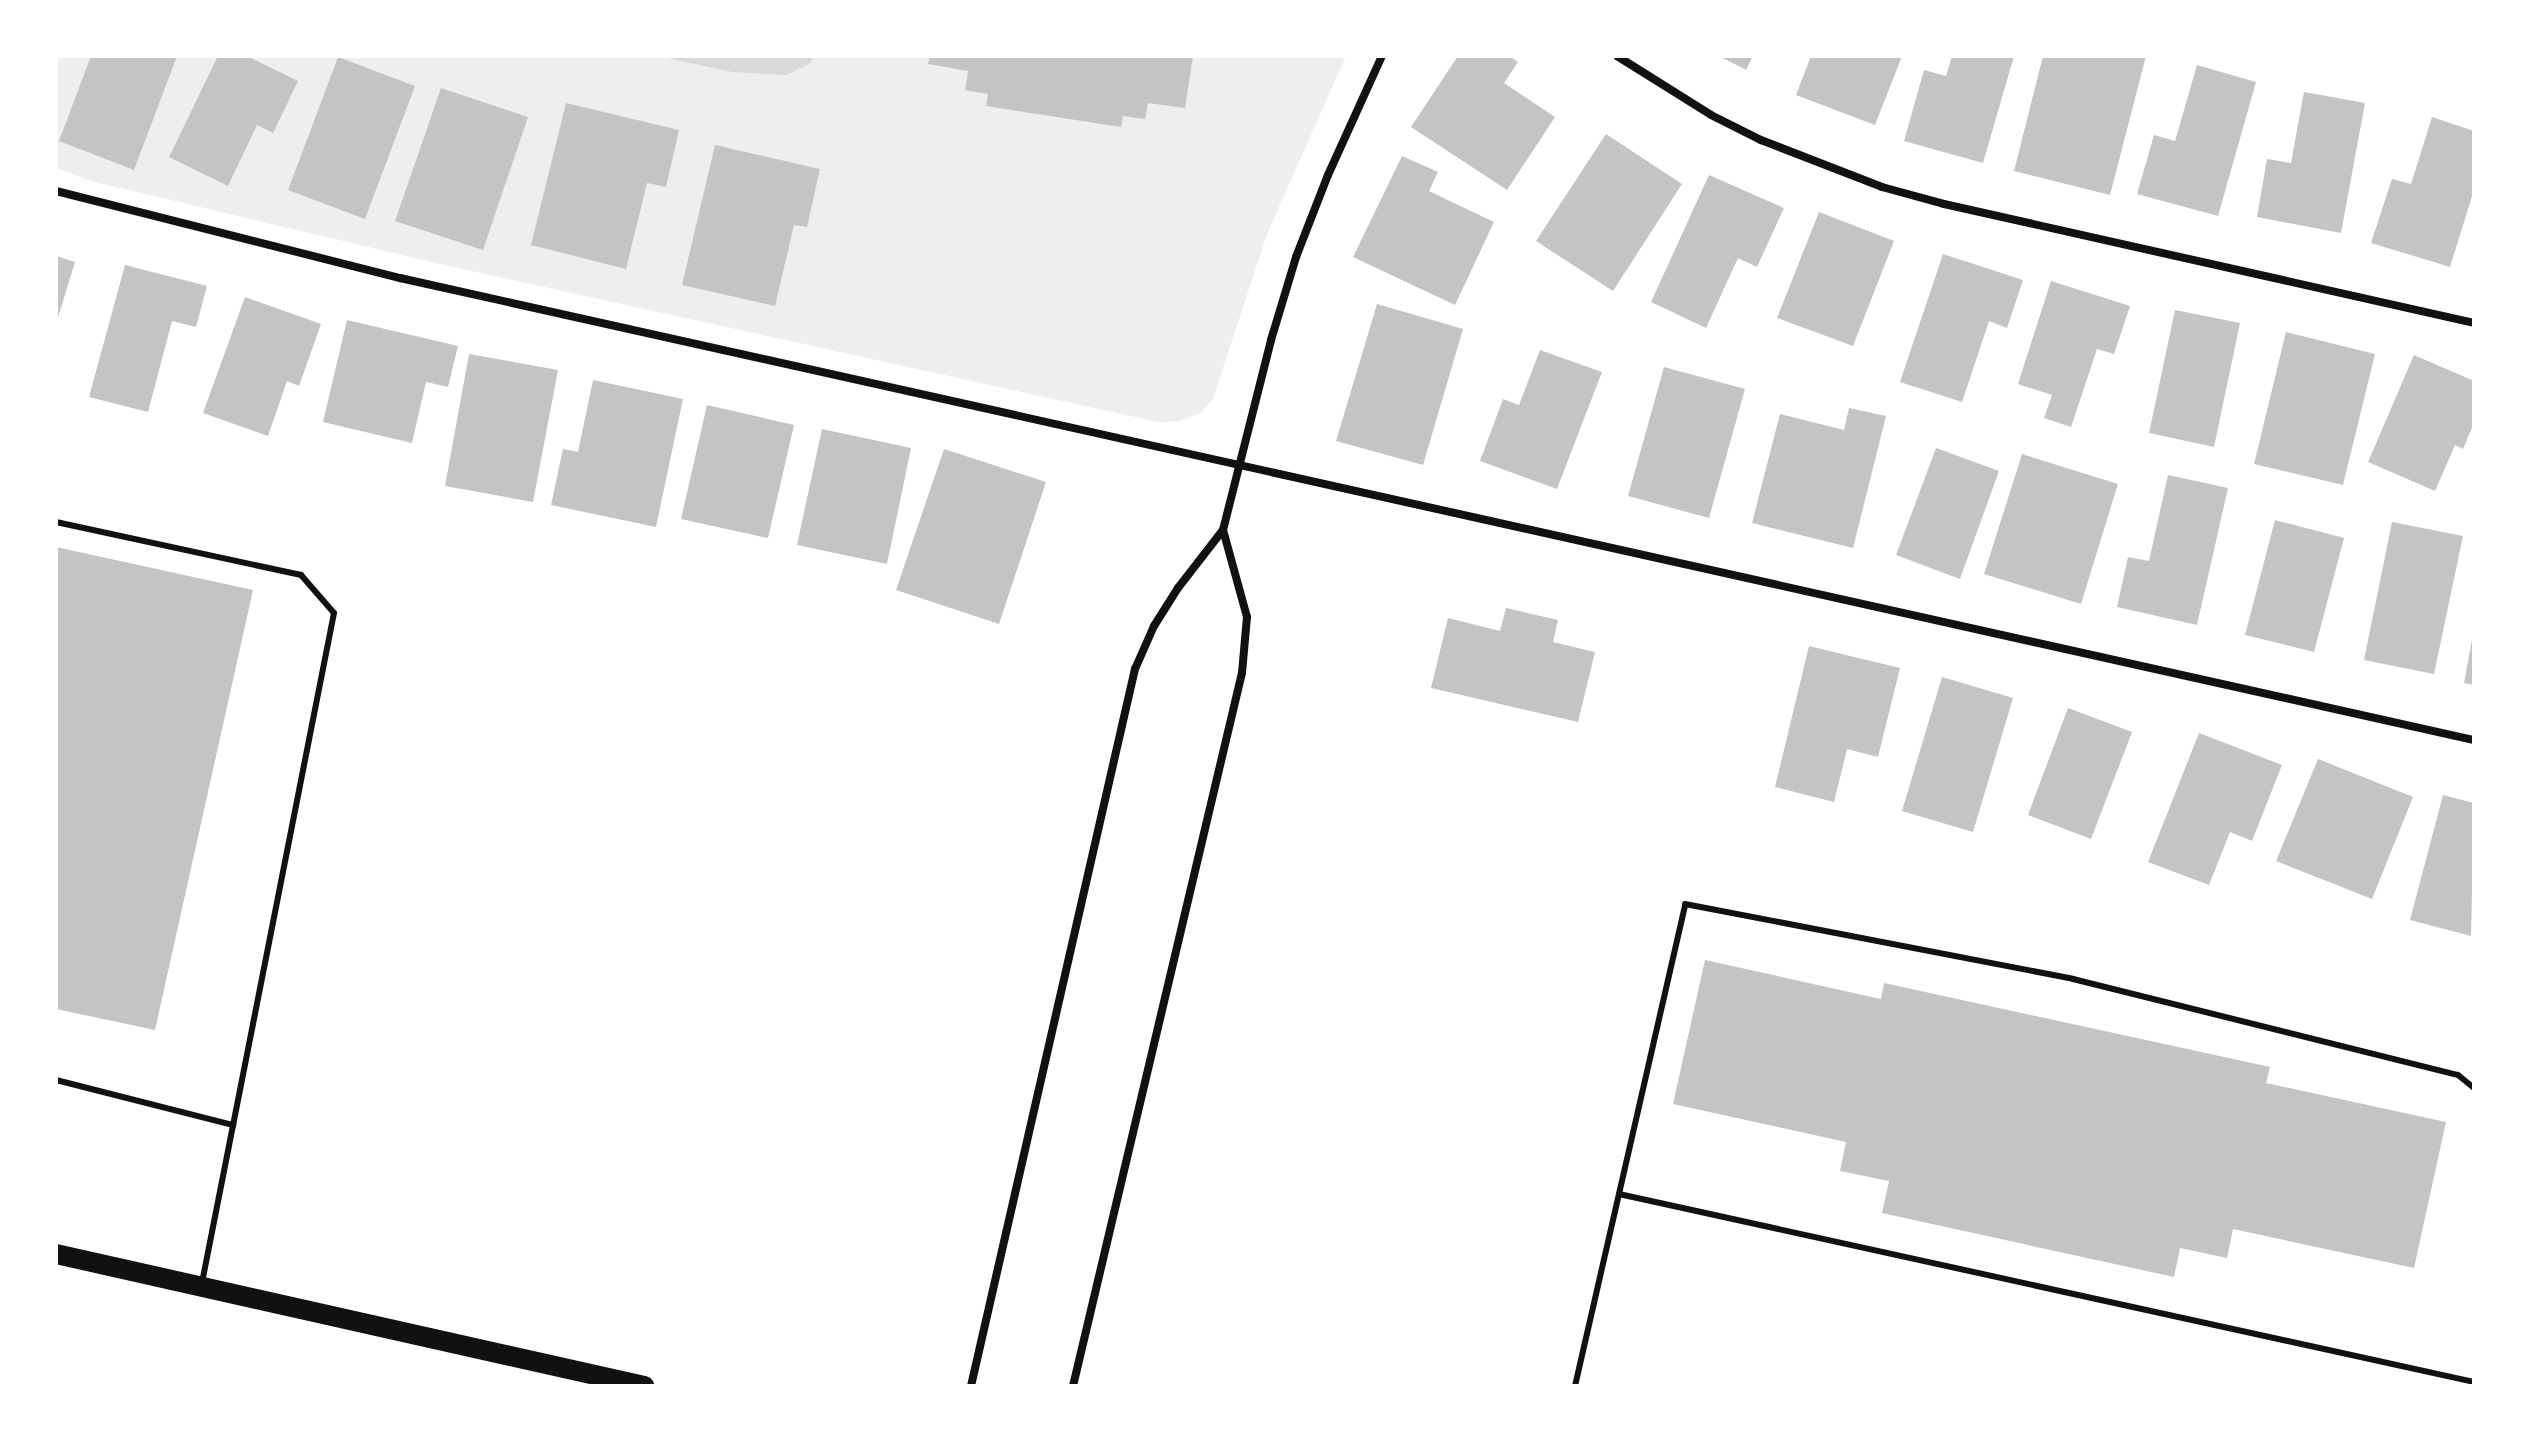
<!DOCTYPE html>
<html>
<head>
<meta charset="utf-8">
<style>
  body { margin:0 }
  #map { position:relative; width:2530px; height:1442px; overflow:hidden; background:#fff; font-family:Overpass,sans-serif }
  div>[style] { position:absolute }
  .green>* { inset:0; background:#eee }
  .water>* { inset:0; background:#d9d9d9 }
  .building>* { inset:0; background:#c4c4c4 }
  .service>* { height:6px; margin:-3px; padding:0 3px; transform-origin:3px; border-radius:3px; background:#111 }
  .minor>* { height:8px; margin:-4px; padding:0 4px; transform-origin:4px; border-radius:4px; background:#111 }
  .primary>* { height:20px; margin:-10px; padding:0 10px; transform-origin:10px; border-radius:10px; background:#111 }
  span { translate:-50% -50%; white-space:nowrap; text-align:center; line-height:1.15; -webkit-text-stroke:6px #fff; paint-order:stroke }
  .frame { position:absolute; inset:0; border:58px solid #fff; pointer-events:none }
</style>
</head>
<body>
<div id="map">
  <div class="green">
    <i style="clip-path:polygon(56px 56px,1346px 56px,1267px 234px,1213px 399px,1200px 413px,1180px 421px,1158px 422px,440px 264px,91px 181px,56px 168px)"></i>
  </div>
  <div class="water">
    <i style="clip-path:polygon(658px 56px,815px 56px,809px 64px,786px 75px,732px 72px)"></i>
  </div>
  <div class="building">
    <i style="clip-path:polygon(91px 56px,177px 56px,134px 170px,59px 141px)"></i>
    <i style="clip-path:polygon(218px 56px,247px 56px,298px 81px,273px 133px,257px 125px,228px 186px,169px 157px)"></i>
    <i style="clip-path:polygon(930px 56px,1193px 56px,1185px 108px,1148px 103px,1145px 119px,1123px 116px,1121px 127px,986px 106px,988px 94px,965px 90px,968px 71px,928px 64px)"></i>
    <i style="clip-path:polygon(1458px 56px,1509px 56px,1518px 62px,1504px 83px,1555px 117px,1507px 190px,1411px 127px)"></i>
    <i style="clip-path:polygon(1719px 56px,1753px 56px,1746px 70px)"></i>
    <i style="clip-path:polygon(1811px 56px,1902px 56px,1875px 125px,1796px 95px)"></i>
    <i style="clip-path:polygon(1952px 56px,2014px 56px,1983px 163px,1904px 141px,1924px 70px,1946px 76px)"></i>
    <i style="clip-path:polygon(2043px 56px,2146px 56px,2110px 195px,2014px 171px)"></i>
    <i style="clip-path:polygon(338px 57px,415px 86px,365px 219px,288px 190px)"></i>
    <i style="clip-path:polygon(2197px 65px,2256px 82px,2218px 216px,2137px 194px,2154px 135px,2175px 141px)"></i>
    <i style="clip-path:polygon(441px 88px,528px 117px,483px 250px,395px 221px)"></i>
    <i style="clip-path:polygon(2304px 92px,2365px 103px,2341px 233px,2257px 217px,2267px 159px,2291px 163px)"></i>
    <i style="clip-path:polygon(566px 103px,679px 130px,666px 187px,647px 183px,626px 269px,531px 245px)"></i>
    <i style="clip-path:polygon(2432px 117px,2474px 131px,2474px 190px,2450px 267px,2371px 243px,2392px 179px,2411px 184px)"></i>
    <i style="clip-path:polygon(1606px 134px,1682px 184px,1613px 291px,1536px 241px)"></i>
    <i style="clip-path:polygon(715px 145px,820px 169px,807px 227px,794px 225px,775px 306px,682px 285px)"></i>
    <i style="clip-path:polygon(1402px 156px,1438px 172px,1429px 191px,1494px 222px,1455px 305px,1353px 257px)"></i>
    <i style="clip-path:polygon(1709px 175px,1784px 208px,1757px 267px,1738px 258px,1706px 328px,1651px 302px)"></i>
    <i style="clip-path:polygon(1819px 212px,1894px 241px,1853px 346px,1777px 318px)"></i>
    <i style="clip-path:polygon(1943px 254px,2023px 280px,2007px 328px,1989px 321px,1962px 402px,1900px 382px)"></i>
    <i style="clip-path:polygon(56px 256px,75px 262px,57px 321px,56px 321px)"></i>
    <i style="clip-path:polygon(125px 265px,207px 286px,196px 327px,172px 321px,148px 412px,89px 397px)"></i>
    <i style="clip-path:polygon(2051px 281px,2130px 306px,2114px 354px,2097px 349px,2071px 427px,2044px 418px,2052px 395px,2018px 384px)"></i>
    <i style="clip-path:polygon(245px 297px,321px 324px,299px 386px,287px 381px,268px 436px,203px 413px)"></i>
    <i style="clip-path:polygon(1377px 304px,1463px 329px,1423px 465px,1336px 441px)"></i>
    <i style="clip-path:polygon(2175px 310px,2240px 323px,2214px 447px,2149px 433px)"></i>
    <i style="clip-path:polygon(347px 320px,458px 346px,448px 387px,426px 382px,412px 443px,323px 422px)"></i>
    <i style="clip-path:polygon(2286px 332px,2375px 354px,2343px 485px,2254px 464px)"></i>
    <i style="clip-path:polygon(1540px 350px,1602px 372px,1557px 489px,1480px 461px,1503px 399px,1519px 405px)"></i>
    <i style="clip-path:polygon(469px 354px,558px 370px,533px 502px,445px 486px)"></i>
    <i style="clip-path:polygon(2414px 355px,2474px 381px,2474px 423px,2463px 449px,2455px 445px,2435px 491px,2368px 462px)"></i>
    <i style="clip-path:polygon(1664px 367px,1745px 389px,1709px 518px,1628px 496px)"></i>
    <i style="clip-path:polygon(593px 380px,683px 399px,656px 527px,551px 505px,563px 449px,578px 452px)"></i>
    <i style="clip-path:polygon(707px 405px,794px 425px,768px 538px,681px 519px)"></i>
    <i style="clip-path:polygon(1849px 408px,1886px 416px,1853px 548px,1752px 523px,1780px 414px,1844px 430px)"></i>
    <i style="clip-path:polygon(822px 429px,911px 448px,887px 564px,797px 545px)"></i>
    <i style="clip-path:polygon(1936px 448px,1999px 471px,1960px 579px,1896px 555px)"></i>
    <i style="clip-path:polygon(944px 449px,1046px 482px,999px 624px,896px 590px)"></i>
    <i style="clip-path:polygon(2022px 454px,2118px 484px,2081px 604px,1984px 574px)"></i>
    <i style="clip-path:polygon(2168px 475px,2228px 488px,2197px 625px,2117px 607px,2128px 557px,2149px 561px)"></i>
    <i style="clip-path:polygon(2275px 520px,2344px 538px,2314px 652px,2245px 635px)"></i>
    <i style="clip-path:polygon(2392px 522px,2463px 536px,2434px 674px,2364px 660px)"></i>
    <i style="clip-path:polygon(56px 547px,253px 590px,155px 1030px,56px 1009px)"></i>
    <i style="clip-path:polygon(1506px 608px,1558px 620px,1553px 642px,1595px 652px,1578px 722px,1431px 688px,1448px 618px,1500px 631px)"></i>
    <i style="clip-path:polygon(2472px 640px,2474px 640px,2474px 685px,2464px 683px)"></i>
    <i style="clip-path:polygon(1809px 646px,1900px 668px,1878px 757px,1847px 749px,1834px 802px,1775px 787px)"></i>
    <i style="clip-path:polygon(1942px 677px,2013px 698px,1973px 832px,1902px 811px)"></i>
    <i style="clip-path:polygon(2068px 708px,2132px 732px,2091px 839px,2028px 815px)"></i>
    <i style="clip-path:polygon(2199px 733px,2282px 765px,2252px 841px,2230px 832px,2209px 885px,2148px 862px)"></i>
    <i style="clip-path:polygon(2318px 759px,2413px 797px,2372px 899px,2276px 861px)"></i>
    <i style="clip-path:polygon(2443px 795px,2474px 803px,2471px 936px,2410px 920px)"></i>
    <i style="clip-path:polygon(1705px 960px,1881px 999px,1884px 983px,2270px 1067px,2266px 1083px,2446px 1122px,2414px 1268px,2233px 1229px,2227px 1258px,2180px 1248px,2174px 1277px,1882px 1213px,1889px 1181px,1840px 1171px,1846px 1142px,1673px 1104px)"></i>
  </div>
  <div class="service">
    <i style="left:56px;top:522px;width:251px;rotate:12.2deg"></i>
    <i style="left:301px;top:575px;width:50px;rotate:49deg"></i>
    <i style="left:334px;top:613px;width:683px;rotate:101.15deg"></i>
    <i style="left:56px;top:1080px;width:183px;rotate:14.3deg"></i>
    <i style="left:1619px;top:1194px;width:875px;rotate:12.4deg"></i>
    <i style="left:1575px;top:1386px;width:494px;rotate:-77.1deg"></i>
    <i style="left:1685px;top:904px;width:395px;rotate:10.9deg"></i>
    <i style="left:2073px;top:979px;width:397px;rotate:14deg"></i>
    <i style="left:2458px;top:1075px;width:21px;rotate:39deg"></i>
  </div>
  <div class="minor">
    <i style="left:1617px;top:56px;width:111px;rotate:32.1deg"></i>
    <i style="left:1711px;top:115px;width:56px;rotate:26.6deg"></i>
    <i style="left:1761px;top:140px;width:130px;rotate:21.2deg"></i>
    <i style="left:1882px;top:187px;width:64px;rotate:15.3deg"></i>
    <i style="left:1944px;top:204px;width:543px;rotate:12.65deg"></i>
    <i style="left:56px;top:191px;width:355px;rotate:14.2deg"></i>
    <i style="left:400px;top:278px;width:2125px;rotate:12.56deg"></i>
    <i style="left:971px;top:1386px;width:736px;rotate:-77.12deg"></i>
    <i style="left:1135px;top:669px;width:47px;rotate:-66.2deg"></i>
    <i style="left:1154px;top:626px;width:45px;rotate:-57.7deg"></i>
    <i style="left:1178px;top:588px;width:73px;rotate:-52.2deg"></i>
    <i style="left:1223px;top:530px;width:196px;rotate:-75.8deg"></i>
    <i style="left:1271px;top:340px;width:87px;rotate:-73.2deg"></i>
    <i style="left:1296px;top:257px;width:88px;rotate:-68.7deg"></i>
    <i style="left:1328px;top:175px;width:131px;rotate:-65.6deg"></i>
    <i style="left:1073px;top:1386px;width:733px;rotate:-76.67deg"></i>
    <i style="left:1242px;top:673px;width:56px;rotate:-84.9deg"></i>
    <i style="left:1247px;top:617px;width:90px;rotate:-105.4deg"></i>
  </div>
  <div class="primary">
    <i style="left:56px;top:1254px;width:603px;rotate:12.65deg"></i>
  </div>
  <div class="frame"></div>
</div>
</body>
</html>
